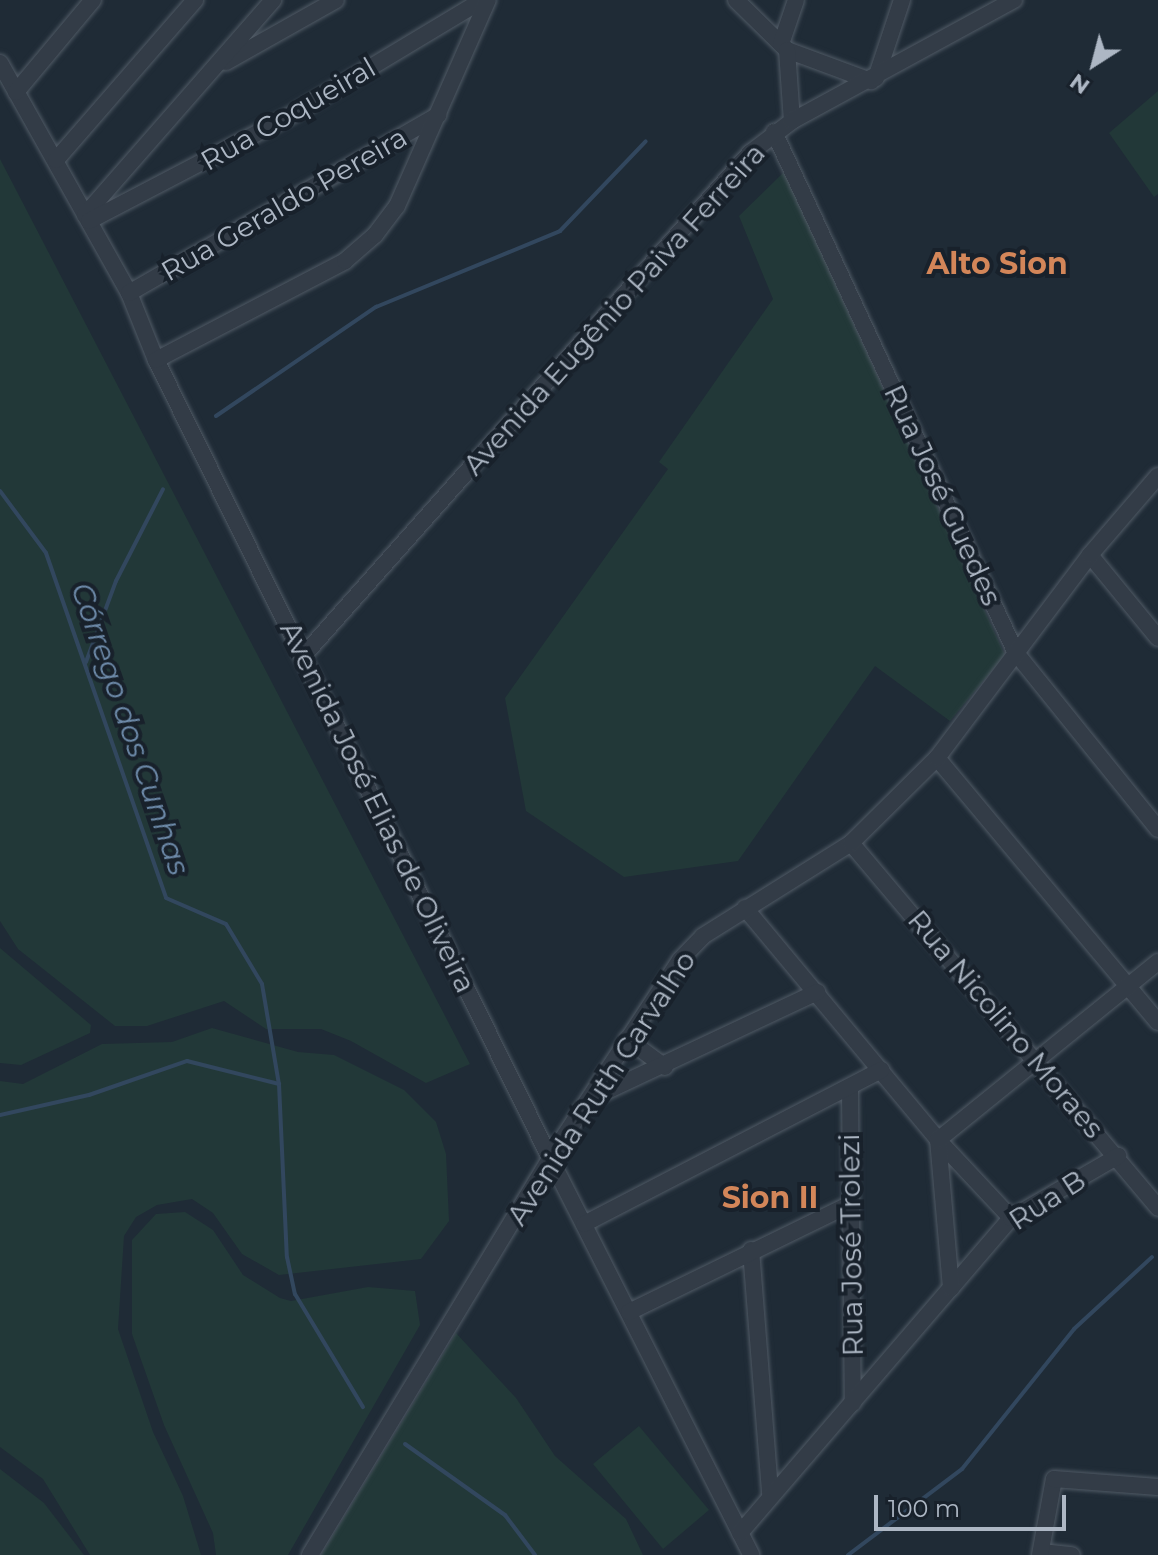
<!DOCTYPE html>
<html>
<head>
<meta charset="utf-8">
<style>
  body { margin:0 }
  #map { position:relative; width:1158px; height:1555px; overflow:hidden; background:#1f2b36; font-family:Montserrat,sans-serif }
  div>[style] { position:absolute }
  .green>* { inset:0; background:#223838 }
  .stream>* { height:4px; margin:-2px; padding:0 2px; transform-origin:2px; border-radius:2px; background:#32475e }
  .roads { filter:drop-shadow(0 0 2px #505a65) drop-shadow(0 0 2px #505a65) }
  .minor>* { height:16px; margin:-8px; padding:0 8px; transform-origin:8px; border-radius:8px; background:#333c47 }
  span { translate:-50% -50%; white-space:nowrap; text-align:center; line-height:1.15; -webkit-text-stroke:8px #18212b; paint-order:stroke }
  .street-label { font-size:28px; color:#adb7c4 }
  .neighbourhood-label { font-size:30px; color:#d38659; font-weight:700 }
  .water-label { font-size:30px; color:#6d8aa9; font-style:italic }
  .north { position:absolute; left:1054px; top:24px; width:80px; height:80px; -webkit-text-stroke:6px #18212b; paint-order:stroke; rotate:216deg; font-size:22px; font-weight:700; line-height:32px; text-align:center; color:#adb7c4 }
  .north::after { content:''; display:block; margin:auto; width:28px; height:36px; background:#adb7c4; clip-path:polygon(50% 0,100% 100%,50% 72%,0 100%) }
  .scale { position:absolute; left:874px; top:1495px; width:192px; height:36px; box-sizing:border-box; border:4px solid #adb7c4; border-top:0; padding-left:10px; font-size:24px; line-height:28px; white-space:nowrap; color:#adb7c4; -webkit-text-stroke:6px #18212b; paint-order:stroke }
</style>
</head>
<body>
<div id="map">
  <div class="green">
    <i style="clip-path:polygon(1158px 91px,1158px 194px,1154px 197px,1109px 133px)"></i>
    <i style="clip-path:polygon(0 159px,470px 1064px,426px 1083px,351px 1041px,321px 1029px,266px 1029px,224px 1001px,147px 1026px,115px 1026px,18px 949px,0 921px)"></i>
    <i style="clip-path:polygon(784px 172px,1005px 655px,950px 721px,875px 666px,738px 861px,624px 877px,526px 811px,505px 698px,668px 469px,659px 462px,773px 299px,739px 216px)"></i>
    <i style="clip-path:polygon(0 948px,91px 1025px,90px 1033px,21px 1065px,0 1063px)"></i>
    <i style="clip-path:polygon(212px 1028px,298px 1052px,334px 1055px,404px 1090px,436px 1122px,446px 1154px,449px 1221px,421px 1259px,279px 1275px,242px 1254px,213px 1213px,192px 1199px,157px 1205px,136px 1217px,124px 1236px,118px 1329px,153px 1432px,183px 1496px,201px 1555px,90px 1555px,43px 1479px,0 1447px,0 1081px,23px 1084px,102px 1044px,172px 1042px)"></i>
    <i style="clip-path:polygon(185px 1212px,213px 1230px,243px 1275px,280px 1298px,291px 1301px,368px 1287px,415px 1291px,420px 1325px,288px 1555px,216px 1555px,213px 1533px,164px 1425px,132px 1334px,132px 1240px,156px 1214px)"></i>
    <i style="clip-path:polygon(456px 1333px,516px 1398px,555px 1456px,626px 1519px,643px 1555px,321px 1555px)"></i>
    <i style="clip-path:polygon(639px 1426px,709px 1510px,663px 1549px,593px 1464px)"></i>
    <i style="clip-path:polygon(0 1469px,44px 1503px,84px 1555px,0 1555px)"></i>
  </div>
  <div class="stream">
    <i style="left:216px;top:416px;width:194px;rotate:-34.3deg"></i>
    <i style="left:376px;top:307px;width:199px;rotate:-22.4deg"></i>
    <i style="left:560px;top:231px;width:124px;rotate:-46.3deg"></i>
    <i style="left:0;top:491px;width:77px;rotate:53.4deg"></i>
    <i style="left:46px;top:553px;width:365px;rotate:70.8deg"></i>
    <i style="left:166px;top:898px;width:65px;rotate:23.4deg"></i>
    <i style="left:226px;top:924px;width:70px;rotate:59deg"></i>
    <i style="left:262px;top:984px;width:101px;rotate:80.4deg"></i>
    <i style="left:279px;top:1084px;width:173px;rotate:87.4deg"></i>
    <i style="left:287px;top:1257px;width:38px;rotate:78deg"></i>
    <i style="left:295px;top:1294px;width:132px;rotate:59deg"></i>
    <i style="left:86px;top:662px;width:86px;rotate:-69.7deg"></i>
    <i style="left:116px;top:581px;width:103px;rotate:-62.9deg"></i>
    <i style="left:0;top:1115px;width:91px;rotate:-12.7deg"></i>
    <i style="left:89px;top:1095px;width:104px;rotate:-19.1deg"></i>
    <i style="left:187px;top:1061px;width:95px;rotate:14deg"></i>
    <i style="left:405px;top:1444px;width:123px;rotate:35.4deg"></i>
    <i style="left:505px;top:1515px;width:50px;rotate:53.1deg"></i>
    <i style="left:848px;top:1555px;width:143px;rotate:-37deg"></i>
    <i style="left:962px;top:1469px;width:179px;rotate:-51.3deg"></i>
    <i style="left:1074px;top:1329px;width:106px;rotate:-42.7deg"></i>
  </div>
  <div class="roads">
    <div class="minor">
      <i style="left:736px;top:0;width:71px;rotate:44.4deg"></i>
      <i style="left:787px;top:50px;width:90px;rotate:20.3deg"></i>
      <i style="left:781px;top:44px;width:46px;rotate:-71.2deg"></i>
      <i style="left:787px;top:50px;width:71px;rotate:86deg"></i>
      <i style="left:226px;top:62px;width:126px;rotate:-29.4deg"></i>
      <i style="left:0;top:63px;width:264px;rotate:60.7deg"></i>
      <i style="left:129px;top:293px;width:72px;rotate:68.1deg"></i>
      <i style="left:156px;top:360px;width:890px;rotate:63.72deg"></i>
      <i style="left:550px;top:1158px;width:445px;rotate:63.1deg"></i>
      <i style="left:876px;top:78px;width:82px;rotate:-71.6deg"></i>
      <i style="left:16px;top:92px;width:120px;rotate:-50.1deg"></i>
      <i style="left:774px;top:132px;width:574px;rotate:65.09deg"></i>
      <i style="left:1016px;top:653px;width:226px;rotate:51.1deg"></i>
      <i style="left:56px;top:160px;width:212px;rotate:-49deg"></i>
      <i style="left:85px;top:215px;width:286px;rotate:-48.8deg"></i>
      <i style="left:89px;top:221px;width:225px;rotate:-27.6deg"></i>
      <i style="left:288px;top:117px;width:227px;rotate:-31deg"></i>
      <i style="left:129px;top:293px;width:357px;rotate:-29.9deg"></i>
      <i style="left:156px;top:360px;width:213px;rotate:-27.6deg"></i>
      <i style="left:345px;top:261px;width:40px;rotate:-41deg"></i>
      <i style="left:375px;top:235px;width:36px;rotate:-53deg"></i>
      <i style="left:397px;top:206px;width:225px;rotate:-66.2deg"></i>
      <i style="left:1090px;top:555px;width:107px;rotate:50.7deg"></i>
      <i style="left:304px;top:655px;width:672px;rotate:-48.38deg"></i>
      <i style="left:750px;top:153px;width:53px;rotate:-37.3deg"></i>
      <i style="left:792px;top:121px;width:253px;rotate:-28.6deg"></i>
      <i style="left:937px;top:758px;width:344px;rotate:50.1deg"></i>
      <i style="left:851px;top:843px;width:477px;rotate:49.9deg"></i>
      <i style="left:745px;top:908px;width:302px;rotate:50.2deg"></i>
      <i style="left:938px;top:1140px;width:107px;rotate:46.9deg"></i>
      <i style="left:627px;top:1039px;width:47px;rotate:36.4deg"></i>
      <i style="left:850px;top:1088px;width:315px;rotate:89.5deg"></i>
      <i style="left:592px;top:1098px;width:249px;rotate:-25.2deg"></i>
      <i style="left:584px;top:1224px;width:335px;rotate:-27.4deg"></i>
      <i style="left:751px;top:1250px;width:245px;rotate:85.5deg"></i>
      <i style="left:951px;top:1288px;width:92px;rotate:-49.4deg"></i>
      <i style="left:1011px;top:1218px;width:124px;rotate:-30.1deg"></i>
      <i style="left:629px;top:1312px;width:246px;rotate:-26deg"></i>
      <i style="left:740px;top:1533px;width:323px;rotate:-49.3deg"></i>
      <i style="left:951px;top:1288px;width:149px;rotate:-95deg"></i>
      <i style="left:938px;top:1140px;width:283px;rotate:-39deg"></i>
      <i style="left:1041px;top:1552px;width:31px;rotate:6deg"></i>
      <i style="left:310px;top:1555px;width:464px;rotate:-58.8deg"></i>
      <i style="left:550px;top:1158px;width:237px;rotate:-56.7deg"></i>
      <i style="left:680px;top:960px;width:33px;rotate:-46deg"></i>
      <i style="left:703px;top:936px;width:175px;rotate:-32.1deg"></i>
      <i style="left:851px;top:843px;width:121px;rotate:-44.7deg"></i>
      <i style="left:937px;top:758px;width:254px;rotate:-53deg"></i>
      <i style="left:1090px;top:555px;width:104px;rotate:-49.3deg"></i>
      <i style="left:1040px;top:1555px;width:77px;rotate:-79.6deg"></i>
      <i style="left:1054px;top:1479px;width:104px;rotate:4.4deg"></i>
    </div>
  </div>
  <div class="street-label">
    <span style="left:288px;top:114px;rotate:-30deg">Rua Coqueiral</span>
    <span style="left:284px;top:204px;rotate:-30deg">Rua Geraldo Pereira</span>
    <span style="left:614px;top:309px;rotate:-48deg">Avenida Eugênio Paiva Ferreira</span>
    <span style="left:943px;top:495px;rotate:65deg">Rua José Guedes</span>
    <span style="left:378px;top:807px;rotate:64deg">Avenida José Elias de Oliveira</span>
    <span style="left:1006px;top:1024px;rotate:50deg">Rua Nicolino Moraes</span>
    <span style="left:601px;top:1088px;rotate:-57deg">Avenida Ruth Carvalho</span>
    <span style="left:1047px;top:1200px;rotate:-33deg">Rua B</span>
    <span style="left:851px;top:1245px;rotate:-91deg">Rua José Trolezi</span>
  </div>
  <div class="neighbourhood-label">
    <span style="left:997px;top:264px">Alto Sion</span>
    <span style="left:770px;top:1198px">Sion II</span>
  </div>
  <div class="water-label">
    <span style="left:130px;top:729px;rotate:71deg">Córrego dos Cunhas</span>
  </div>
  <div class="north">N</div>
  <div class="scale">100 m</div>
</div>
</body>
</html>
